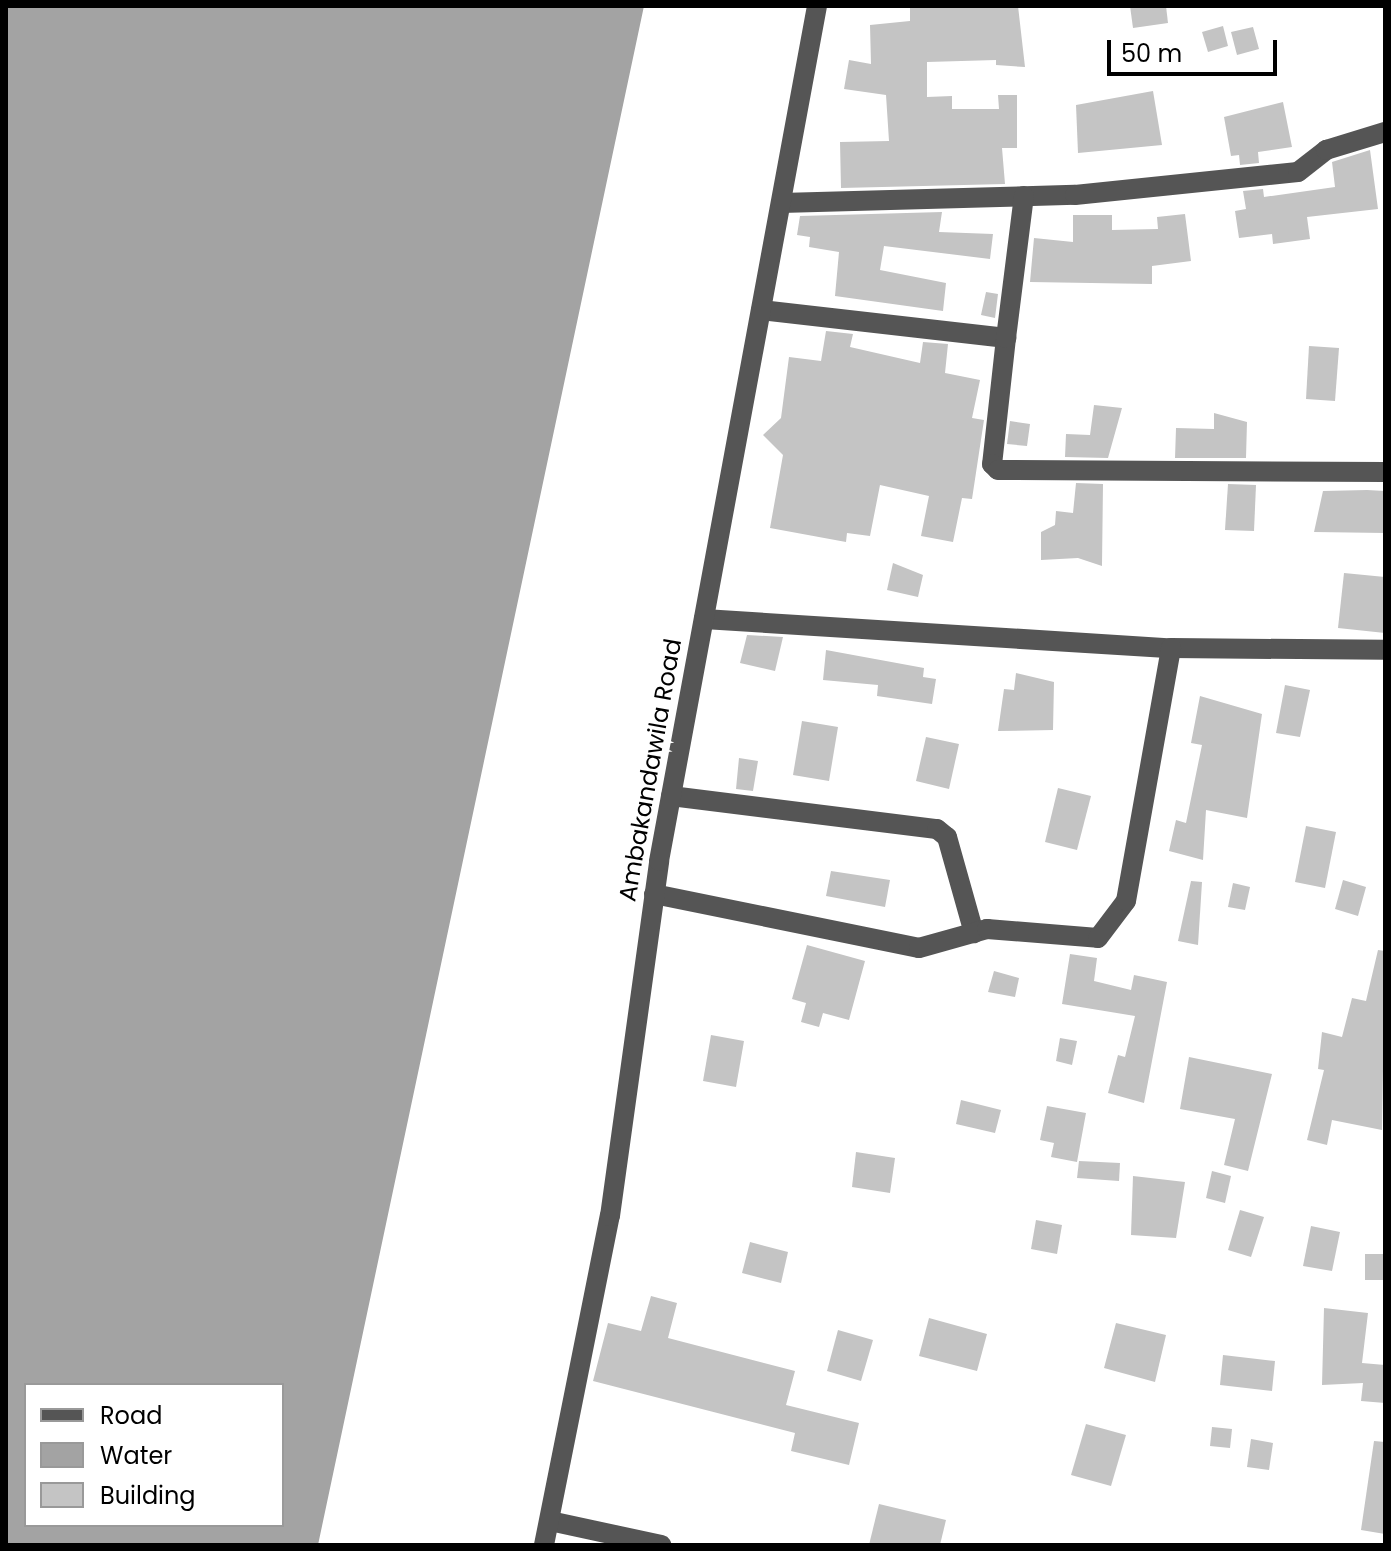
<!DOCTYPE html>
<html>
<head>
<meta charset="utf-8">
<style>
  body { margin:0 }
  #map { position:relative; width:1391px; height:1551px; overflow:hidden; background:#fff; font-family:Poppins,sans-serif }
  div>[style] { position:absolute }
  .water>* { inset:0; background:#a3a3a3 }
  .building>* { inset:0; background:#c4c4c4 }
  .minor>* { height:20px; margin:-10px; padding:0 10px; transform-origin:10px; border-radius:10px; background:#555 }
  span { translate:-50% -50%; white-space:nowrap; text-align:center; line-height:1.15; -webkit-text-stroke:7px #fff; paint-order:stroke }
  .street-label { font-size:24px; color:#000 }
  .frame { position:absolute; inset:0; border:8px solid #000; pointer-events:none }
  .legend { position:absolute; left:24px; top:1383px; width:260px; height:144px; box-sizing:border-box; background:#fff; border:2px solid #999; margin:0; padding:10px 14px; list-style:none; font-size:24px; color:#000 }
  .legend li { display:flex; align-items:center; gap:16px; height:40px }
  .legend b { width:40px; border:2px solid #999 }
  .scale { position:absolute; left:1107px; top:40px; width:170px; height:36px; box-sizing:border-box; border:4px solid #000; border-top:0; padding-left:10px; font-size:24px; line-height:28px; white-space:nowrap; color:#000; -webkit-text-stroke:6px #fff; paint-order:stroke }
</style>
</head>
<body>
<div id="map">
  <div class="water">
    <i style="clip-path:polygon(evenodd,6px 6px,644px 6px,318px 1545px,6px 1545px,6px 6px,26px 1385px,282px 1385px,282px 1525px,26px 1525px,26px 1385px)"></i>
  </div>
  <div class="building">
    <i style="clip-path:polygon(910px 6px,1018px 6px,1025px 67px,996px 65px,996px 60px,927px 62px,927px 97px,952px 96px,952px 109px,999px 109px,998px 95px,1017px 95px,1017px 148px,1002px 148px,1005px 184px,841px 188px,840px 142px,889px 141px,886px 95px,844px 89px,849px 60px,871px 64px,870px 25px,910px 21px)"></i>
    <i style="clip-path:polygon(1130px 6px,1166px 6px,1168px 23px,1133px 28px)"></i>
    <i style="clip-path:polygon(1223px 26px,1228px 46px,1208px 52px,1202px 32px)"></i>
    <i style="clip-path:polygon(1253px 27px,1259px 49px,1237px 55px,1231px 32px)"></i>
    <i style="clip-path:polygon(1153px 91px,1162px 145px,1078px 153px,1076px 105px)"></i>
    <i style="clip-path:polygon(1283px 102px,1292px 147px,1258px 152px,1259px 163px,1240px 165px,1239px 155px,1231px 156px,1224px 117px)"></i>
    <i style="clip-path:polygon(1370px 150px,1378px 209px,1307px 217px,1310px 239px,1273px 244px,1272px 234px,1239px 238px,1235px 211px,1246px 209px,1243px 191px,1263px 189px,1264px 197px,1335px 187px,1332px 162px)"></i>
    <i style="clip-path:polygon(942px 212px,939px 232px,993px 234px,990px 259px,884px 246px,880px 270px,946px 283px,943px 311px,835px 296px,839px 252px,809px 247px,810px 237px,797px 235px,800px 216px)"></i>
    <i style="clip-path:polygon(1185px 214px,1191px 261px,1152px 266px,1152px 284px,1030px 282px,1034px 238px,1073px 242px,1073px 215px,1112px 215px,1112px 230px,1158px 229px,1157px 217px)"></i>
    <i style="clip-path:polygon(986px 292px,998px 294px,995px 318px,981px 315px)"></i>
    <i style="clip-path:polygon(826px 331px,853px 334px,850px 347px,920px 363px,923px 342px,948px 344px,945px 373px,980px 380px,972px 418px,984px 420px,972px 499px,962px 498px,953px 542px,921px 536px,929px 496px,880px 485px,870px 536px,847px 533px,846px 542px,770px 528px,783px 455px,763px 435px,781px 418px,789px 357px,821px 361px)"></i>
    <i style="clip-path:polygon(1309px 346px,1339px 348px,1335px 401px,1306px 399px)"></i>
    <i style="clip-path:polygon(1094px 405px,1122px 408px,1108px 458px,1065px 457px,1066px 434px,1090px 435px)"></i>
    <i style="clip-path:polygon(1214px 413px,1247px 422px,1246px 458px,1175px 458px,1176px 428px,1214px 429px)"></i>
    <i style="clip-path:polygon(1010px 421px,1030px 424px,1027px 446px,1007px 444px)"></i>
    <i style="clip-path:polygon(1076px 483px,1103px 484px,1102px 566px,1078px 558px,1041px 560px,1041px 532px,1055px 525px,1056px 511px,1073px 513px)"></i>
    <i style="clip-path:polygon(1228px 484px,1256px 485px,1254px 531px,1225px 530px)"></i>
    <i style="clip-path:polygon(1367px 490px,1385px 491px,1385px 533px,1314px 532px,1323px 491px)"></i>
    <i style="clip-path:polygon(893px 563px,923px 575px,918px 597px,887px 590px)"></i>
    <i style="clip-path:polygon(1344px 573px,1385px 577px,1385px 633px,1338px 628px)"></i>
    <i style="clip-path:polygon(747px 635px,783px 637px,775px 671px,740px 663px)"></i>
    <i style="clip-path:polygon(826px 650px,924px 668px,923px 677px,936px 679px,932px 704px,877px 696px,878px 685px,823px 680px)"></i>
    <i style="clip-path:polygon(1016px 673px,1054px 682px,1053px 730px,998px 731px,1004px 689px,1014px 690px)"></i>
    <i style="clip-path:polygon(1285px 685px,1310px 690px,1300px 737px,1276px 733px)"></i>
    <i style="clip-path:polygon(1200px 696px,1262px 714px,1247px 818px,1206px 810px,1203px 860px,1169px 851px,1176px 820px,1186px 823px,1202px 745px,1191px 743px)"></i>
    <i style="clip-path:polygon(802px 721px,838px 727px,829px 781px,793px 775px)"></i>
    <i style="clip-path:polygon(926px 737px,959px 744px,949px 789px,916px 781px)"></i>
    <i style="clip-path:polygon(739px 758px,758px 761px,753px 791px,736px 789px)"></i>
    <i style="clip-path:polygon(1058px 788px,1091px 796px,1077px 850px,1045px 842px)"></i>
    <i style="clip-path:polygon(1306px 826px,1336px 832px,1325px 888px,1295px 882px)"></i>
    <i style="clip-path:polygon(831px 871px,890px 880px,885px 907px,826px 896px)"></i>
    <i style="clip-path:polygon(1343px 880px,1366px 887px,1358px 916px,1335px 909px)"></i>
    <i style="clip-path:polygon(1191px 881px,1202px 882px,1198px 945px,1178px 941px)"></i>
    <i style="clip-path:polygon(1233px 883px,1250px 887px,1245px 910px,1228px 907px)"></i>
    <i style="clip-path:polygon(807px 945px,865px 961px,849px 1020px,823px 1013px,819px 1027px,801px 1022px,806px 1003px,792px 999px)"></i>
    <i style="clip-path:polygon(1378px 950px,1385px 951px,1382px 1130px,1332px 1120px,1327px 1145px,1307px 1140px,1324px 1070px,1318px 1069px,1322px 1032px,1342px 1037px,1352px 998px,1366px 1001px)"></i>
    <i style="clip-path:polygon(1070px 954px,1097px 958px,1094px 981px,1131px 990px,1134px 975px,1167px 982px,1144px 1103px,1108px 1093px,1118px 1055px,1125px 1057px,1135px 1016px,1062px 1004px)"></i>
    <i style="clip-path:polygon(994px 971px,1019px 978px,1015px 997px,988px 992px)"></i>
    <i style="clip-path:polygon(711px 1035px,744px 1041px,736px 1087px,703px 1081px)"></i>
    <i style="clip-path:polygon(1060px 1038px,1077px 1041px,1072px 1065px,1056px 1061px)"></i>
    <i style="clip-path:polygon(1189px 1057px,1272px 1074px,1248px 1171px,1224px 1165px,1235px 1119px,1180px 1109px)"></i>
    <i style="clip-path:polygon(961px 1100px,1001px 1110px,995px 1133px,956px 1124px)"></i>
    <i style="clip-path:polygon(1047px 1106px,1086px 1113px,1077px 1162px,1051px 1157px,1054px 1143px,1040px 1140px)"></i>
    <i style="clip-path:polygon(856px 1152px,895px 1158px,890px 1193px,852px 1187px)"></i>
    <i style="clip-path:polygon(1079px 1161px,1120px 1163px,1119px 1181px,1077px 1178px)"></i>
    <i style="clip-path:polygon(1212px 1171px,1231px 1176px,1225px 1203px,1206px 1198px)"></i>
    <i style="clip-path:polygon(1133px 1176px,1185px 1182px,1176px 1238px,1131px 1235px)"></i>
    <i style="clip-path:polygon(1240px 1210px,1264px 1217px,1251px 1257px,1228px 1250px)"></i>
    <i style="clip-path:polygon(1036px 1220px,1062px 1225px,1057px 1254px,1031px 1249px)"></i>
    <i style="clip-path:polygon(1311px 1226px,1340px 1232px,1332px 1271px,1303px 1266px)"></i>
    <i style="clip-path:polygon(750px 1242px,788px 1252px,781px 1283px,742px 1273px)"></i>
    <i style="clip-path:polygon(1365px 1254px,1385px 1254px,1385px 1280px,1365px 1280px)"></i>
    <i style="clip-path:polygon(651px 1296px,677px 1303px,668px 1338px,795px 1371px,786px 1405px,859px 1423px,849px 1465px,791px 1451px,795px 1433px,593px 1381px,608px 1323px,641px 1331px)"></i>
    <i style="clip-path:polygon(1324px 1308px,1368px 1313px,1362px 1363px,1385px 1365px,1385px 1403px,1361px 1401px,1363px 1383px,1322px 1385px)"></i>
    <i style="clip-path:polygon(929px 1318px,987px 1334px,977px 1371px,919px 1356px)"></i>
    <i style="clip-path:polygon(1116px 1323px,1166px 1335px,1155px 1382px,1104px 1368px)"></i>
    <i style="clip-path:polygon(838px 1330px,873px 1340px,861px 1381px,827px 1371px)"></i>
    <i style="clip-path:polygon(1223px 1355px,1275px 1361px,1272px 1391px,1220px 1385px)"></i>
    <i style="clip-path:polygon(1086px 1424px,1126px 1435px,1111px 1486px,1071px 1475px)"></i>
    <i style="clip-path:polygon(1212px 1427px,1232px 1429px,1230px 1448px,1210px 1446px)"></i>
    <i style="clip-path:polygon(1251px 1439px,1273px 1443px,1269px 1470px,1247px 1467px)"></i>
    <i style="clip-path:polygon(1374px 1441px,1385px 1442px,1385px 1534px,1361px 1530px)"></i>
    <i style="clip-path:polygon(879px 1504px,946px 1520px,940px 1545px,869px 1545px)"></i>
  </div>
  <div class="minor">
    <i style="left:781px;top:203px;width:294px;rotate:-1.6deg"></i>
    <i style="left:1075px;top:195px;width:224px;rotate:-5.9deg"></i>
    <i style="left:1298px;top:172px;width:36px;rotate:-38deg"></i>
    <i style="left:1326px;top:150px;width:62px;rotate:-17deg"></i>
    <i style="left:761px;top:310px;width:247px;rotate:6.5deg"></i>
    <i style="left:1006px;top:338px;width:127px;rotate:96.3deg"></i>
    <i style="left:992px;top:464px;width:8px;rotate:45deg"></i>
    <i style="left:998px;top:470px;width:387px;rotate:0.3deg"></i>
    <i style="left:1006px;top:338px;width:143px;rotate:-82.8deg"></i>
    <i style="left:704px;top:619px;width:468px;rotate:3.6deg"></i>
    <i style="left:1171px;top:648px;width:214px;rotate:0.5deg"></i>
    <i style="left:671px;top:796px;width:268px;rotate:7.1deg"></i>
    <i style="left:937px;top:829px;width:13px;rotate:39deg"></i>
    <i style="left:947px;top:837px;width:100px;rotate:74.3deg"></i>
    <i style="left:654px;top:894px;width:270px;rotate:11.5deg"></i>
    <i style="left:919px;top:948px;width:71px;rotate:-15.6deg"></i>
    <i style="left:987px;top:929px;width:111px;rotate:4.6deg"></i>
    <i style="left:1098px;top:938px;width:46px;rotate:-52.9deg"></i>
    <i style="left:1126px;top:901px;width:257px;rotate:-79.9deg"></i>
    <i style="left:550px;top:1521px;width:114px;rotate:12.2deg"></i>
    <i style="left:544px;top:1545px;width:336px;rotate:-78.7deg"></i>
    <i style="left:610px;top:1216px;width:358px;rotate:-82.1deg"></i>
    <i style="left:659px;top:861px;width:869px;rotate:-79.53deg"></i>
  </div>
  <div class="street-label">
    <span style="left:650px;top:770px;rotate:-80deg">Ambakandawila Road</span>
  </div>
  <div class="frame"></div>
  <ul class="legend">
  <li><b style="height:10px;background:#555"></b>Road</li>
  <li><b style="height:22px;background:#a3a3a3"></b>Water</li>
  <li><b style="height:22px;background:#c4c4c4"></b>Building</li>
  </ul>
  <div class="scale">50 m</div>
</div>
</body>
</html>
